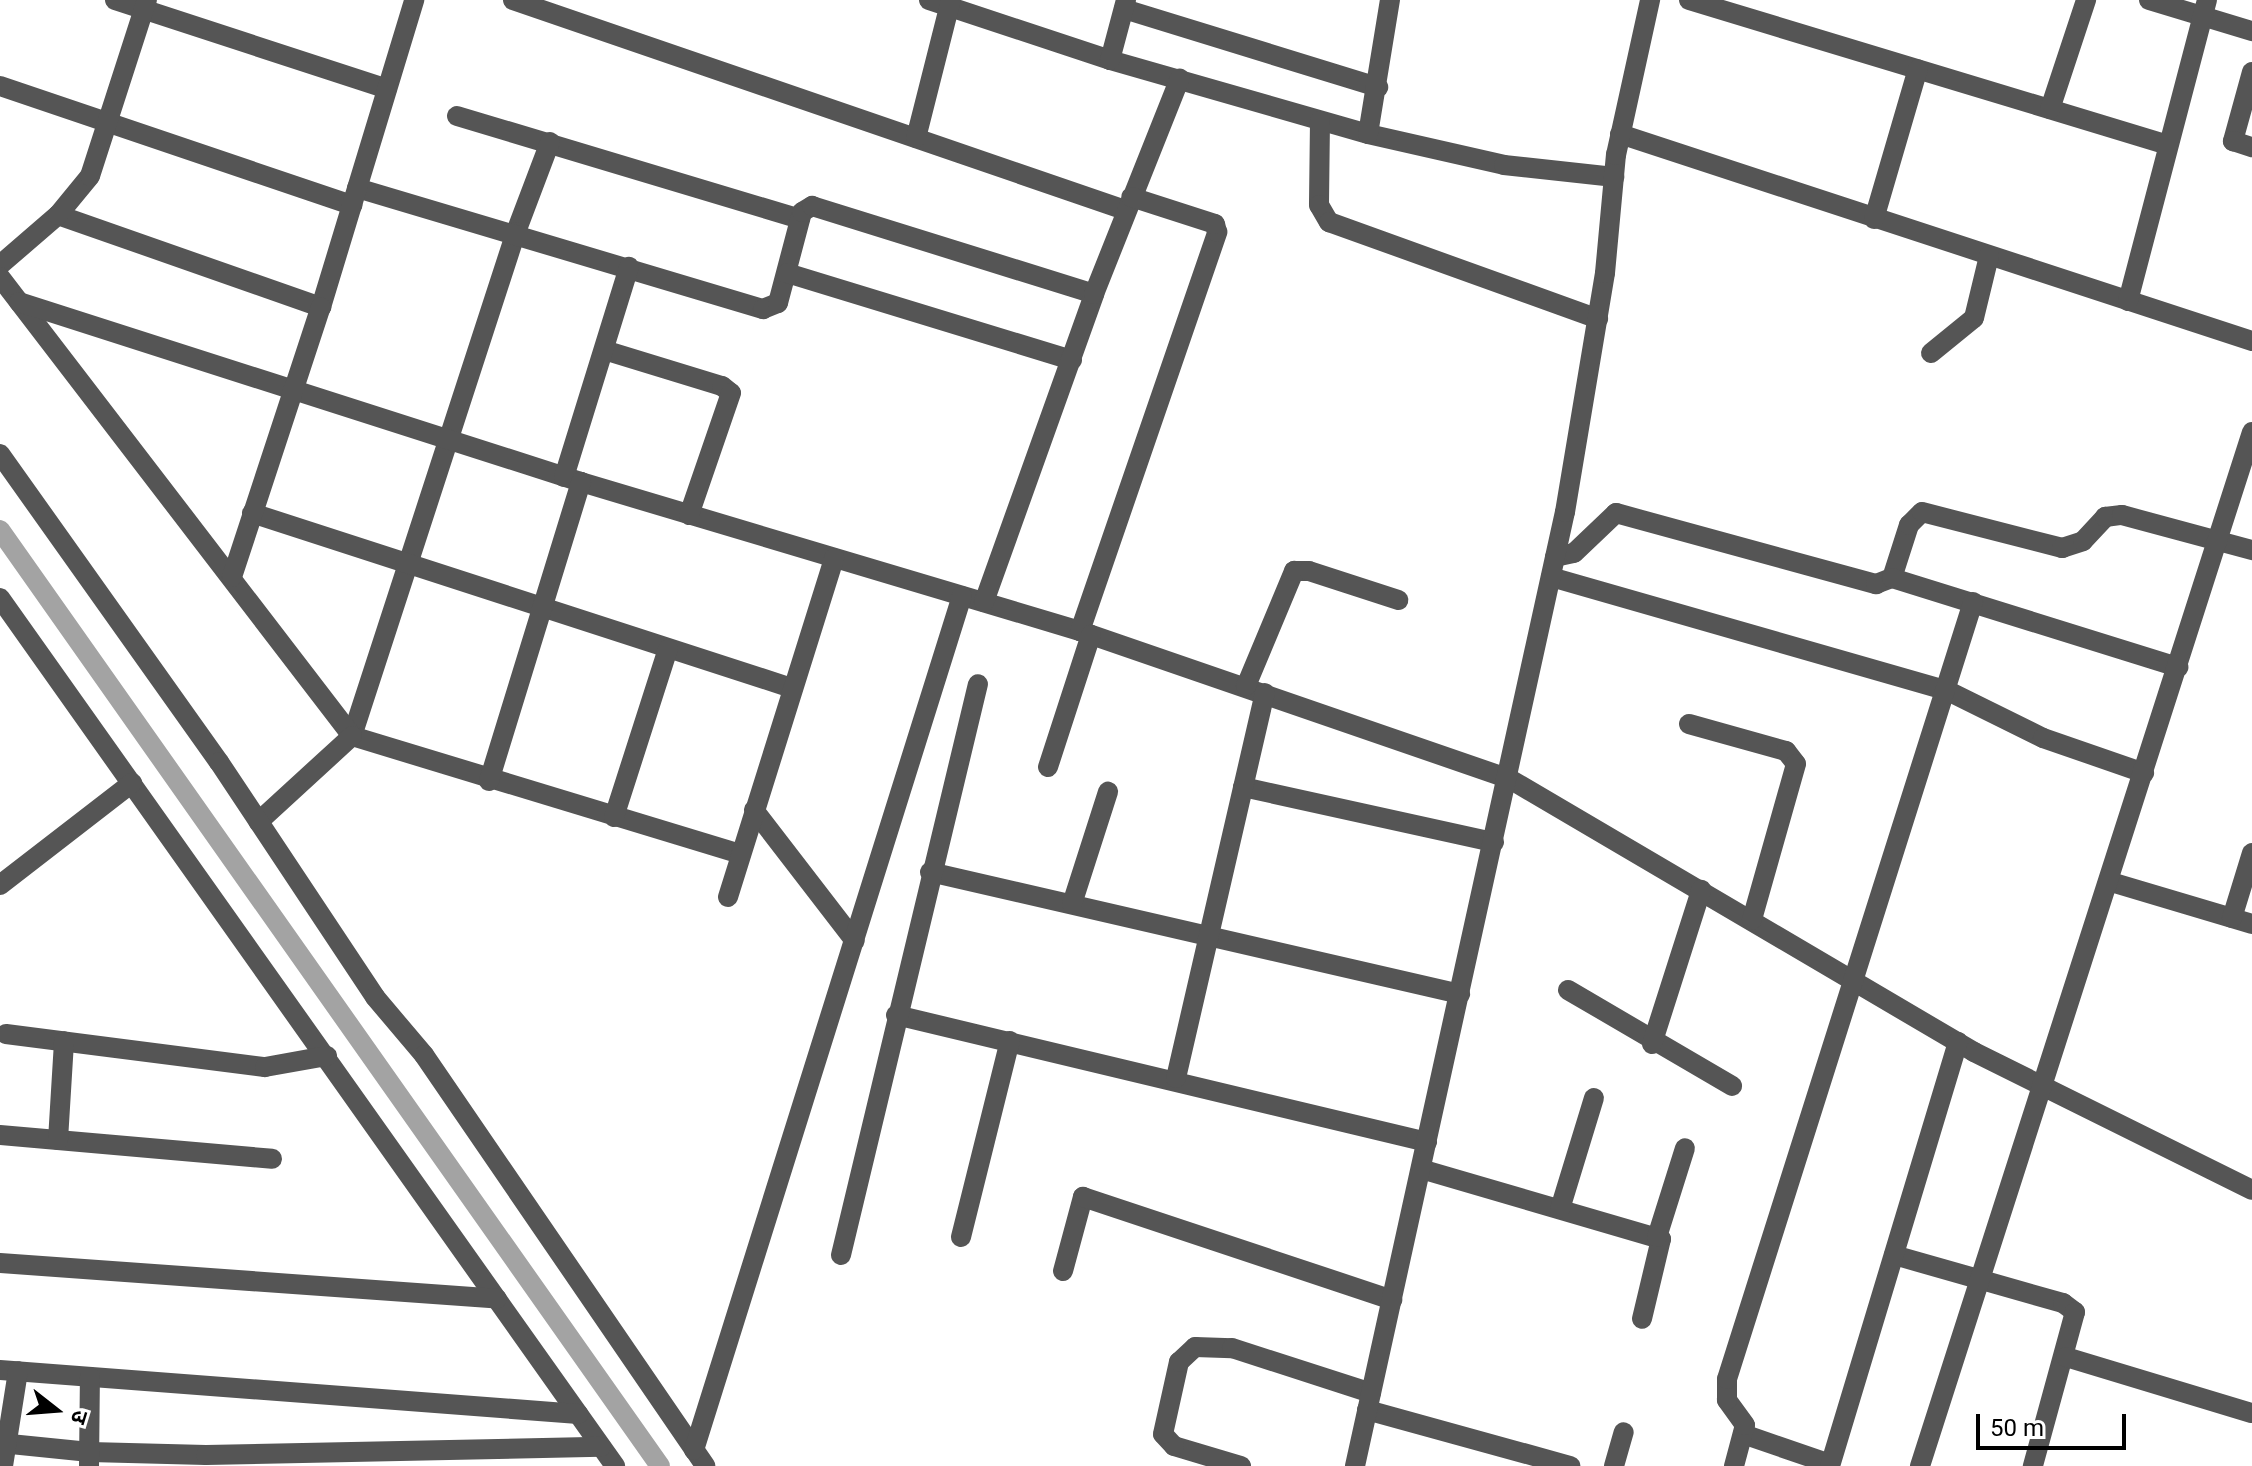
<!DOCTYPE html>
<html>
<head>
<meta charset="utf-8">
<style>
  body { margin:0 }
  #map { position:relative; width:2252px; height:1466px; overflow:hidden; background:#fff; font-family:Roboto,"Noto Sans Devanagari",sans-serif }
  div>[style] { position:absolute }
  .canal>* { height:20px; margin:-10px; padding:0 10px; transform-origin:10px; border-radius:10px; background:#a3a3a3 }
  .minor>* { height:20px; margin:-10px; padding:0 10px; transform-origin:10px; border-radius:10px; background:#555 }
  span { translate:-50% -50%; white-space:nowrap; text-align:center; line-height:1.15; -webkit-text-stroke:6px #fff; paint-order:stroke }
  .north { position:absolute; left:16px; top:1370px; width:80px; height:80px; -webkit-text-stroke:6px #fff; paint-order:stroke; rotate:107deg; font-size:22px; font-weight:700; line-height:32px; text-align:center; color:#000 }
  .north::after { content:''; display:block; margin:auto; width:28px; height:36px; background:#000; clip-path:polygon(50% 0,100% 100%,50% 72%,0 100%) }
  .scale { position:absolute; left:1976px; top:1414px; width:150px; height:36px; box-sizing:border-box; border:4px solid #000; border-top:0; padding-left:10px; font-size:24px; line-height:28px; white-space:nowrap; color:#000; -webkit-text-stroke:6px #fff; paint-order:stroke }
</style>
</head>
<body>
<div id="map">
  <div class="canal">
    <i style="left:0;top:530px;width:1145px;rotate:54.81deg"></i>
  </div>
  <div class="minor">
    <i style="left:115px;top:0;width:286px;rotate:18.1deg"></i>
    <i style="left:513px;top:0;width:647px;rotate:18.94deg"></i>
    <i style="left:929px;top:0;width:191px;rotate:18.3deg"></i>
    <i style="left:1110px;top:60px;width:268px;rotate:16deg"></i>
    <i style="left:1368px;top:134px;width:139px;rotate:12.8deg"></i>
    <i style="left:1504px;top:165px;width:111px;rotate:6.2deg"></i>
    <i style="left:1689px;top:0;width:500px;rotate:16.84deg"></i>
    <i style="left:2149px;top:0;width:108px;rotate:16.8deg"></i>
    <i style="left:1124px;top:9px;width:266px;rotate:17.1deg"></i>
    <i style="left:1110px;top:60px;width:62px;rotate:-75.1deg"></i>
    <i style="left:2252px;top:72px;width:72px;rotate:105.4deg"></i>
    <i style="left:2233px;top:141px;width:20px;rotate:18deg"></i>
    <i style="left:0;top:86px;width:372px;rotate:18.7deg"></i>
    <i style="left:2050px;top:109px;width:115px;rotate:-71.7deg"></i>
    <i style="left:457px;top:116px;width:358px;rotate:16.7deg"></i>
    <i style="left:1320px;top:121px;width:84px;rotate:90.7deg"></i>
    <i style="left:1319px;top:205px;width:20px;rotate:60deg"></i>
    <i style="left:1329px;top:222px;width:286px;rotate:19.8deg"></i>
    <i style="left:1368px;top:134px;width:136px;rotate:-80.7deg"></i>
    <i style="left:1620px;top:134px;width:665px;rotate:18.14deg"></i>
    <i style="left:916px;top:138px;width:142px;rotate:-75.8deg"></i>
    <i style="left:550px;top:142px;width:96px;rotate:110.7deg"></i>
    <i style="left:516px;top:232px;width:530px;rotate:108.02deg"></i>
    <i style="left:352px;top:736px;width:406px;rotate:16.9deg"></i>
    <i style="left:357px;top:188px;width:424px;rotate:16.6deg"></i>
    <i style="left:763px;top:309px;width:16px;rotate:-22deg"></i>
    <i style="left:778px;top:303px;width:94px;rotate:-75.2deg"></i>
    <i style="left:802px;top:212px;width:12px;rotate:-31deg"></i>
    <i style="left:812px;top:206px;width:295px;rotate:17.3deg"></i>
    <i style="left:58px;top:215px;width:279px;rotate:19.3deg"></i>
    <i style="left:321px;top:307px;width:321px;rotate:-73.1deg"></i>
    <i style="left:1874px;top:219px;width:156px;rotate:-73.7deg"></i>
    <i style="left:0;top:265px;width:77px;rotate:-40.8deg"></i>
    <i style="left:58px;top:215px;width:50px;rotate:-50.6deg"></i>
    <i style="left:90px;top:176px;width:185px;rotate:-72.1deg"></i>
    <i style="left:787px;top:273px;width:298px;rotate:17deg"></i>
    <i style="left:0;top:277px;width:578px;rotate:52.52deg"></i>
    <i style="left:352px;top:736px;width:127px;rotate:137.5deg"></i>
    <i style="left:2128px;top:301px;width:311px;rotate:-75.3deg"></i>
    <i style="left:19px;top:302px;width:590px;rotate:17.76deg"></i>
    <i style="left:581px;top:482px;width:521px;rotate:16.63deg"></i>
    <i style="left:1080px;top:631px;width:453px;rotate:19deg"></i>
    <i style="left:1508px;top:778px;width:541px;rotate:30.45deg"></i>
    <i style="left:1974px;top:1052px;width:310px;rotate:26.4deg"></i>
    <i style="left:604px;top:350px;width:123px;rotate:17deg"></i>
    <i style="left:722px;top:386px;width:11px;rotate:38deg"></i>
    <i style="left:731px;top:393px;width:129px;rotate:109deg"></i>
    <i style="left:1931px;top:353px;width:55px;rotate:-39.1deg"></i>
    <i style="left:1974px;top:318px;width:64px;rotate:-76.4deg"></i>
    <i style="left:0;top:454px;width:378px;rotate:54.6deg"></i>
    <i style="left:219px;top:762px;width:282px;rotate:56.4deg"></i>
    <i style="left:375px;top:997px;width:76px;rotate:49.8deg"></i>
    <i style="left:424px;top:1055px;width:498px;rotate:55.6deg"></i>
    <i style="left:564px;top:477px;width:220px;rotate:-72.8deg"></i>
    <i style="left:252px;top:513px;width:568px;rotate:17.96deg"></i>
    <i style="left:1555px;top:557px;width:19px;rotate:-12deg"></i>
    <i style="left:1574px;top:553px;width:58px;rotate:-43.6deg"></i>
    <i style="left:1616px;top:513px;width:270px;rotate:15.3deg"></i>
    <i style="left:1876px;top:584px;width:17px;rotate:-21deg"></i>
    <i style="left:1892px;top:578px;width:56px;rotate:-72.2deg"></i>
    <i style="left:1909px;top:525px;width:18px;rotate:-45deg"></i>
    <i style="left:1922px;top:512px;width:145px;rotate:14.4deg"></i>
    <i style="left:2062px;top:548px;width:22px;rotate:-18deg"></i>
    <i style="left:2083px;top:541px;width:33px;rotate:-47deg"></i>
    <i style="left:2105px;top:517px;width:17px;rotate:-7deg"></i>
    <i style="left:2122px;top:515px;width:135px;rotate:15.1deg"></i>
    <i style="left:232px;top:577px;width:284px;rotate:-71.8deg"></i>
    <i style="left:1551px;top:577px;width:413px;rotate:16deg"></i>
    <i style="left:1948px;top:691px;width:106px;rotate:26.3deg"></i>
    <i style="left:2043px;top:738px;width:107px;rotate:19.1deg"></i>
    <i style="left:1892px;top:578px;width:300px;rotate:17.3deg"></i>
    <i style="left:0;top:598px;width:1064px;rotate:54.68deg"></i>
    <i style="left:984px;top:602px;width:327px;rotate:-70.3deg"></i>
    <i style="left:1094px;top:294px;width:232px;rotate:-68.3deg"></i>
    <i style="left:1080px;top:631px;width:422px;rotate:-71deg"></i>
    <i style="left:1217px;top:232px;width:8px;rotate:-104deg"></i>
    <i style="left:1215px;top:224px;width:88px;rotate:-162.2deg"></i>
    <i style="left:1246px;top:686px;width:125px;rotate:-67.3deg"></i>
    <i style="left:1294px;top:571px;width:15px"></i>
    <i style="left:1309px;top:571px;width:94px;rotate:18deg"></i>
    <i style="left:1689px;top:724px;width:101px;rotate:15.6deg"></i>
    <i style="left:1786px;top:751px;width:16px;rotate:52deg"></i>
    <i style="left:1796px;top:764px;width:162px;rotate:105.8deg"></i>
    <i style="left:1048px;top:767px;width:139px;rotate:-72deg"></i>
    <i style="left:489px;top:781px;width:313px;rotate:-72.9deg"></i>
    <i style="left:1243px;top:787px;width:257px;rotate:12.4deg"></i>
    <i style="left:754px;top:810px;width:165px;rotate:52.4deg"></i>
    <i style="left:614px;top:817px;width:176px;rotate:-72.2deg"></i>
    <i style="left:930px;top:872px;width:544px;rotate:12.96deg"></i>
    <i style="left:2111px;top:882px;width:147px;rotate:16.6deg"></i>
    <i style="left:0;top:885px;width:167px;rotate:-37.7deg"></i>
    <i style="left:728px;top:897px;width:355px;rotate:-72.6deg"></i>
    <i style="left:1072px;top:904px;width:118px;rotate:-72.2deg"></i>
    <i style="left:2232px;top:918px;width:68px;rotate:-72.9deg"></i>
    <i style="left:1568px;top:990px;width:190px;rotate:30.3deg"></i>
    <i style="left:896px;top:1015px;width:546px;rotate:13.45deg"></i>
    <i style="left:6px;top:1034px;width:261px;rotate:7.3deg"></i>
    <i style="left:265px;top:1067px;width:63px;rotate:-10.1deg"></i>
    <i style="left:1652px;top:1044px;width:162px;rotate:-72.3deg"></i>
    <i style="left:1176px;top:1078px;width:395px;rotate:-77deg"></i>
    <i style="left:0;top:1135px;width:273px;rotate:5deg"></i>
    <i style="left:58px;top:1140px;width:99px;rotate:-86.5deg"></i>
    <i style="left:1421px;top:1169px;width:250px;rotate:16.3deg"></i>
    <i style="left:1661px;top:1239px;width:82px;rotate:103.4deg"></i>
    <i style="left:1560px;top:1209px;width:116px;rotate:-73deg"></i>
    <i style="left:961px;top:1237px;width:202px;rotate:-76deg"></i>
    <i style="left:1657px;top:1237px;width:93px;rotate:-72.5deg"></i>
    <i style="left:841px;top:1255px;width:587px;rotate:-76.51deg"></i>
    <i style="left:1894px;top:1255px;width:176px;rotate:15.9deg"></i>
    <i style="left:2063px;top:1303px;width:15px;rotate:37deg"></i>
    <i style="left:2075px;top:1312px;width:160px;rotate:105.3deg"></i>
    <i style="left:0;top:1263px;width:498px;rotate:4.1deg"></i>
    <i style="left:1063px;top:1271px;width:77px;rotate:-74.9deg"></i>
    <i style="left:1083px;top:1197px;width:326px;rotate:18.4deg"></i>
    <i style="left:2066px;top:1357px;width:194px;rotate:16.8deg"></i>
    <i style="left:0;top:1370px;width:580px;rotate:4.35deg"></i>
    <i style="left:1367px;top:1410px;width:211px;rotate:15.4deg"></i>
    <i style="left:1743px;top:1434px;width:92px;rotate:19deg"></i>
    <i style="left:0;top:1443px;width:90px;rotate:5.7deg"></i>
    <i style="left:90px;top:1452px;width:116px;rotate:1.5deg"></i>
    <i style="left:206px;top:1455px;width:395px;rotate:-1.2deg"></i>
    <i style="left:694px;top:1450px;width:895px;rotate:-72.58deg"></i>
    <i style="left:3px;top:1466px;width:96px;rotate:-81deg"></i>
    <i style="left:89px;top:1466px;width:89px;rotate:-89.4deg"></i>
    <i style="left:1241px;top:1466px;width:70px;rotate:-163.4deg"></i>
    <i style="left:1174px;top:1446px;width:16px;rotate:-133deg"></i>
    <i style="left:1163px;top:1434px;width:74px;rotate:-77.5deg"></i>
    <i style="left:1179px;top:1362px;width:22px;rotate:-43deg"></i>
    <i style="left:1195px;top:1347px;width:37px;rotate:2deg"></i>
    <i style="left:1232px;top:1348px;width:146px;rotate:17.9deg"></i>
    <i style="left:1355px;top:1466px;width:977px;rotate:-77.59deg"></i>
    <i style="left:1565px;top:512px;width:242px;rotate:-80.5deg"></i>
    <i style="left:1605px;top:273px;width:119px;rotate:-84.7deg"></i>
    <i style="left:1616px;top:155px;width:159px;rotate:-77.6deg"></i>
    <i style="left:1614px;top:1466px;width:35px;rotate:-74deg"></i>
    <i style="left:1734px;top:1466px;width:42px;rotate:-75deg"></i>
    <i style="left:1745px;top:1425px;width:31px;rotate:-126deg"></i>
    <i style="left:1727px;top:1400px;width:21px;rotate:-90deg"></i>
    <i style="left:1727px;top:1379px;width:815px;rotate:-72.43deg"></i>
    <i style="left:1830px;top:1466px;width:443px;rotate:-73.2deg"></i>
    <i style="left:1920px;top:1466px;width:1086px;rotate:-72.2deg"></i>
  </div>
  <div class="north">उ</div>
  <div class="scale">50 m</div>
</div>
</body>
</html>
